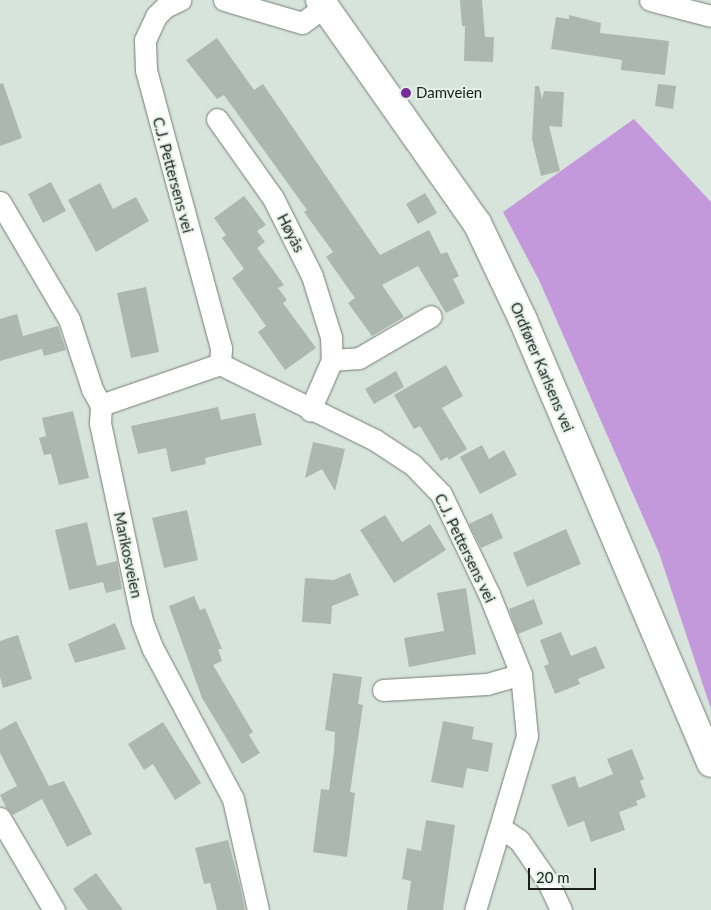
<!DOCTYPE html>
<html>
<head>
<meta charset="utf-8">
<style>
  body { margin:0 }
  #map { position:relative; width:711px; height:910px; overflow:hidden; background:#d7e4db; font-family:Lato,sans-serif }
  div>[style] { position:absolute }
  .forest>* { inset:0; background:#c399db }
  .building>* { inset:0; background:#acb7af }
  .roads { filter:drop-shadow(0 0 1px #727d75) drop-shadow(0 0 1px #727d75) }
  .street>* { height:21px; margin:-10.5px; padding:0 10.5px; transform-origin:10.5px; border-radius:10.5px; background:#fff }
  .secondary>* { height:28px; margin:-14px; padding:0 14px; transform-origin:14px; border-radius:14px; background:#fff }
  .dots>* { width:14px; height:14px; translate:-50% -50%; box-sizing:border-box; border:2px solid #e4f1e8; border-radius:50% }
  span { translate:-50% -50%; white-space:nowrap; text-align:center; line-height:1.15; -webkit-text-stroke:4px #e4f1e8; paint-order:stroke }
  .poi-label { font-size:15px; color:#1b201d }
  .left { translate:0 -50%; text-align:left }
  .street-label { font-size:15px; color:#1b201d }
  .scale { position:absolute; left:528px; top:868px; width:68px; height:22px; box-sizing:border-box; border:2px solid #1b201d; border-top:0; padding-left:6px; font-size:15px; line-height:18px; white-space:nowrap; color:#1b201d; -webkit-text-stroke:4px #e4f1e8; paint-order:stroke }
</style>
</head>
<body>
<div id="map">
  <div class="forest">
    <i style="clip-path:polygon(634px 119px,711px 202px,711px 709px,659px 553px,539px 280px,503px 212px)"></i>
  </div>
  <div class="building">
    <i style="clip-path:polygon(460px 0,482px 0,485px 37px,494px 37px,493px 62px,464px 61px,465px 26px,462px 26px)"></i>
    <i style="clip-path:polygon(569px 15px,601px 23px,600px 33px,669px 41px,665px 75px,621px 70px,622px 60px,551px 49px,556px 17px,569px 19px)"></i>
    <i style="clip-path:polygon(217px 38px,254px 90px,263px 84px,380px 255px,429px 230px,441px 254px,447px 252px,459px 276px,453px 279px,465px 303px,446px 313px,418px 266px,382px 285px,404px 317px,372px 336px,348px 303px,355px 298px,326px 257px,333px 252px,304px 212px,307px 210px,224px 95px,217px 99px,186px 60px)"></i>
    <i style="clip-path:polygon(3px 83px,22px 138px,0 146px,0 84px)"></i>
    <i style="clip-path:polygon(658px 84px,676px 86px,673px 109px,655px 106px)"></i>
    <i style="clip-path:polygon(535px 86px,539px 86px,542px 99px,544px 91px,564px 92px,562px 127px,549px 126px,560px 171px,541px 176px,532px 139px)"></i>
    <i style="clip-path:polygon(51px 182px,66px 211px,43px 223px,28px 194px)"></i>
    <i style="clip-path:polygon(100px 183px,113px 209px,136px 197px,149px 221px,96px 252px,68px 200px)"></i>
    <i style="clip-path:polygon(425px 193px,437px 213px,418px 224px,406px 204px)"></i>
    <i style="clip-path:polygon(244px 196px,266px 225px,257px 231px,265px 242px,257px 248px,284px 285px,278px 288px,287px 300px,283px 303px,316px 348px,285px 370px,258px 332px,266px 326px,232px 278px,244px 269px,222px 238px,226px 235px,214px 218px)"></i>
    <i style="clip-path:polygon(146px 287px,159px 352px,131px 358px,117px 293px)"></i>
    <i style="clip-path:polygon(17px 314px,23px 336px,58px 326px,66px 350px,44px 356px,42px 349px,0 361px,0 319px)"></i>
    <i style="clip-path:polygon(446px 365px,463px 396px,442px 408px,467px 449px,449px 460px,447px 457px,441px 461px,420px 426px,414px 429px,394px 395px)"></i>
    <i style="clip-path:polygon(396px 371px,404px 387px,374px 404px,365px 389px)"></i>
    <i style="clip-path:polygon(218px 407px,221px 420px,255px 413px,262px 445px,205px 458px,206px 464px,171px 472px,166px 448px,138px 454px,131px 426px)"></i>
    <i style="clip-path:polygon(73px 411px,89px 478px,59px 485px,51px 454px,44px 455px,39px 438px,46px 436px,42px 418px)"></i>
    <i style="clip-path:polygon(313px 442px,345px 449px,335px 491px,322px 469px,305px 478px)"></i>
    <i style="clip-path:polygon(482px 445px,489px 459px,504px 450px,517px 475px,480px 494px,460px 457px)"></i>
    <i style="clip-path:polygon(187px 510px,198px 560px,164px 568px,152px 518px)"></i>
    <i style="clip-path:polygon(492px 513px,503px 538px,481px 548px,469px 524px)"></i>
    <i style="clip-path:polygon(385px 515px,402px 542px,430px 524px,446px 550px,394px 583px,360px 530px)"></i>
    <i style="clip-path:polygon(87px 522px,97px 566px,117px 561px,122px 589px,106px 593px,103px 582px,69px 590px,55px 530px)"></i>
    <i style="clip-path:polygon(566px 529px,581px 564px,527px 587px,513px 553px)"></i>
    <i style="clip-path:polygon(350px 573px,359px 595px,332px 606px,331px 624px,302px 622px,305px 578px,334px 580px)"></i>
    <i style="clip-path:polygon(466px 588px,476px 654px,409px 667px,404px 638px,444px 631px,437px 593px)"></i>
    <i style="clip-path:polygon(194px 596px,200px 610px,205px 608px,222px 649px,218px 649px,222px 661px,213px 665px,253px 732px,249px 735px,260px 753px,242px 764px,202px 698px,169px 606px)"></i>
    <i style="clip-path:polygon(534px 599px,543px 624px,518px 634px,509px 609px)"></i>
    <i style="clip-path:polygon(115px 623px,126px 649px,75px 663px,68px 644px)"></i>
    <i style="clip-path:polygon(561px 632px,571px 656px,596px 646px,605px 668px,578px 679px,580px 684px,555px 694px,544px 666px,549px 664px,540px 640px)"></i>
    <i style="clip-path:polygon(18px 635px,32px 679px,3px 688px,0 677px,0 641px)"></i>
    <i style="clip-path:polygon(333px 673px,362px 677px,358px 704px,363px 705px,350px 792px,355px 793px,347px 857px,313px 852px,321px 789px,329px 790px,334px 752px,335px 732px,325px 730px)"></i>
    <i style="clip-path:polygon(16px 721px,49px 786px,64px 781px,92px 834px,67px 847px,42px 799px,13px 815px,6px 807px,0 795px,17px 786px,0 753px,0 730px)"></i>
    <i style="clip-path:polygon(443px 721px,474px 727px,472px 739px,493px 743px,488px 772px,467px 768px,463px 788px,431px 782px)"></i>
    <i style="clip-path:polygon(163px 722px,201px 783px,175px 800px,153px 764px,144px 770px,128px 744px)"></i>
    <i style="clip-path:polygon(632px 749px,644px 779px,640px 781px,646px 797px,636px 801px,638px 805px,619px 812px,625px 830px,591px 842px,584px 821px,568px 827px,551px 785px,575px 776px,579px 788px,613px 774px,607px 759px)"></i>
    <i style="clip-path:polygon(426px 820px,455px 825px,443px 910px,407px 910px,411px 881px,402px 879px,407px 848px,421px 851px)"></i>
    <i style="clip-path:polygon(228px 840px,240px 886px,245px 910px,217px 910px,210px 883px,204px 884px,195px 848px)"></i>
    <i style="clip-path:polygon(96px 873px,123px 910px,88px 910px,73px 889px)"></i>
  </div>
  <div class="roads">
    <div class="street">
      <i style="left:224px;top:0;width:81px;rotate:16.4deg"></i>
      <i style="left:302px;top:23px;width:29px;rotate:-36deg"></i>
      <i style="left:650px;top:0;width:63px;rotate:14.7deg"></i>
      <i style="left:217px;top:119px;width:97px;rotate:54.7deg"></i>
      <i style="left:273px;top:198px;width:87px;rotate:63.4deg"></i>
      <i style="left:312px;top:276px;width:64px;rotate:72.7deg"></i>
      <i style="left:331px;top:337px;width:23px;rotate:88deg"></i>
      <i style="left:332px;top:360px;width:55px;rotate:113.7deg"></i>
      <i style="left:0;top:202px;width:136px;rotate:59.5deg"></i>
      <i style="left:69px;top:319px;width:74px;rotate:71.8deg"></i>
      <i style="left:92px;top:389px;width:18px;rotate:61deg"></i>
      <i style="left:101px;top:405px;width:18px;rotate:93deg"></i>
      <i style="left:100px;top:423px;width:202px;rotate:78deg"></i>
      <i style="left:142px;top:621px;width:30px;rotate:69deg"></i>
      <i style="left:153px;top:649px;width:170px;rotate:61.9deg"></i>
      <i style="left:233px;top:799px;width:114px;rotate:77.3deg"></i>
      <i style="left:332px;top:360px;width:27px;rotate:-4deg"></i>
      <i style="left:359px;top:358px;width:83px;rotate:-30.3deg"></i>
      <i style="left:220px;top:364px;width:173px;rotate:26.1deg"></i>
      <i style="left:375px;top:440px;width:45px;rotate:33.3deg"></i>
      <i style="left:413px;top:465px;width:40px;rotate:46deg"></i>
      <i style="left:441px;top:494px;width:111px;rotate:64.4deg"></i>
      <i style="left:489px;top:594px;width:86px;rotate:68.2deg"></i>
      <i style="left:521px;top:674px;width:62px;rotate:84.5deg"></i>
      <i style="left:527px;top:736px;width:182px;rotate:106.6deg"></i>
      <i style="left:101px;top:405px;width:126px;rotate:-19deg"></i>
      <i style="left:220px;top:364px;width:16px;rotate:-86deg"></i>
      <i style="left:221px;top:348px;width:288px;rotate:-105.1deg"></i>
      <i style="left:146px;top:70px;width:30px;rotate:-92deg"></i>
      <i style="left:145px;top:40px;width:26px;rotate:-65deg"></i>
      <i style="left:156px;top:16px;width:13px;rotate:-45deg"></i>
      <i style="left:165px;top:7px;width:17px;rotate:-25deg"></i>
      <i style="left:383px;top:690px;width:104px;rotate:-3.3deg"></i>
      <i style="left:487px;top:684px;width:35px;rotate:-16deg"></i>
      <i style="left:0;top:818px;width:107px;rotate:59.6deg"></i>
      <i style="left:501px;top:828px;width:22px;rotate:34deg"></i>
      <i style="left:519px;top:840px;width:51px;rotate:55.4deg"></i>
      <i style="left:548px;top:882px;width:31px;rotate:65deg"></i>
    </div>
    <div class="secondary">
      <i style="left:320px;top:0;width:273px;rotate:54.9deg"></i>
      <i style="left:477px;top:223px;width:107px;rotate:64.6deg"></i>
      <i style="left:523px;top:320px;width:481px;rotate:67deg"></i>
    </div>
  </div>
  <div class="dots">
    <i style="left:406px;top:93px;background:#792b9c"></i>
  </div>
  <div class="poi-label">
    <span class="left" style="left:416px;top:93px">Damveien</span>
  </div>
  <div class="street-label">
    <span style="left:173px;top:175px;rotate:75deg">C.J. Pettersens vei</span>
    <span style="left:291px;top:233px;rotate:63deg">Høyås</span>
    <span style="left:542px;top:367px;rotate:67deg">Ordfører Karlsens vei</span>
    <span style="left:465px;top:548px;rotate:64deg">C.J. Pettersens vei</span>
    <span style="left:128px;top:555px;rotate:78deg">Marikosveien</span>
  </div>
  <div class="scale">20 m</div>
</div>
</body>
</html>
